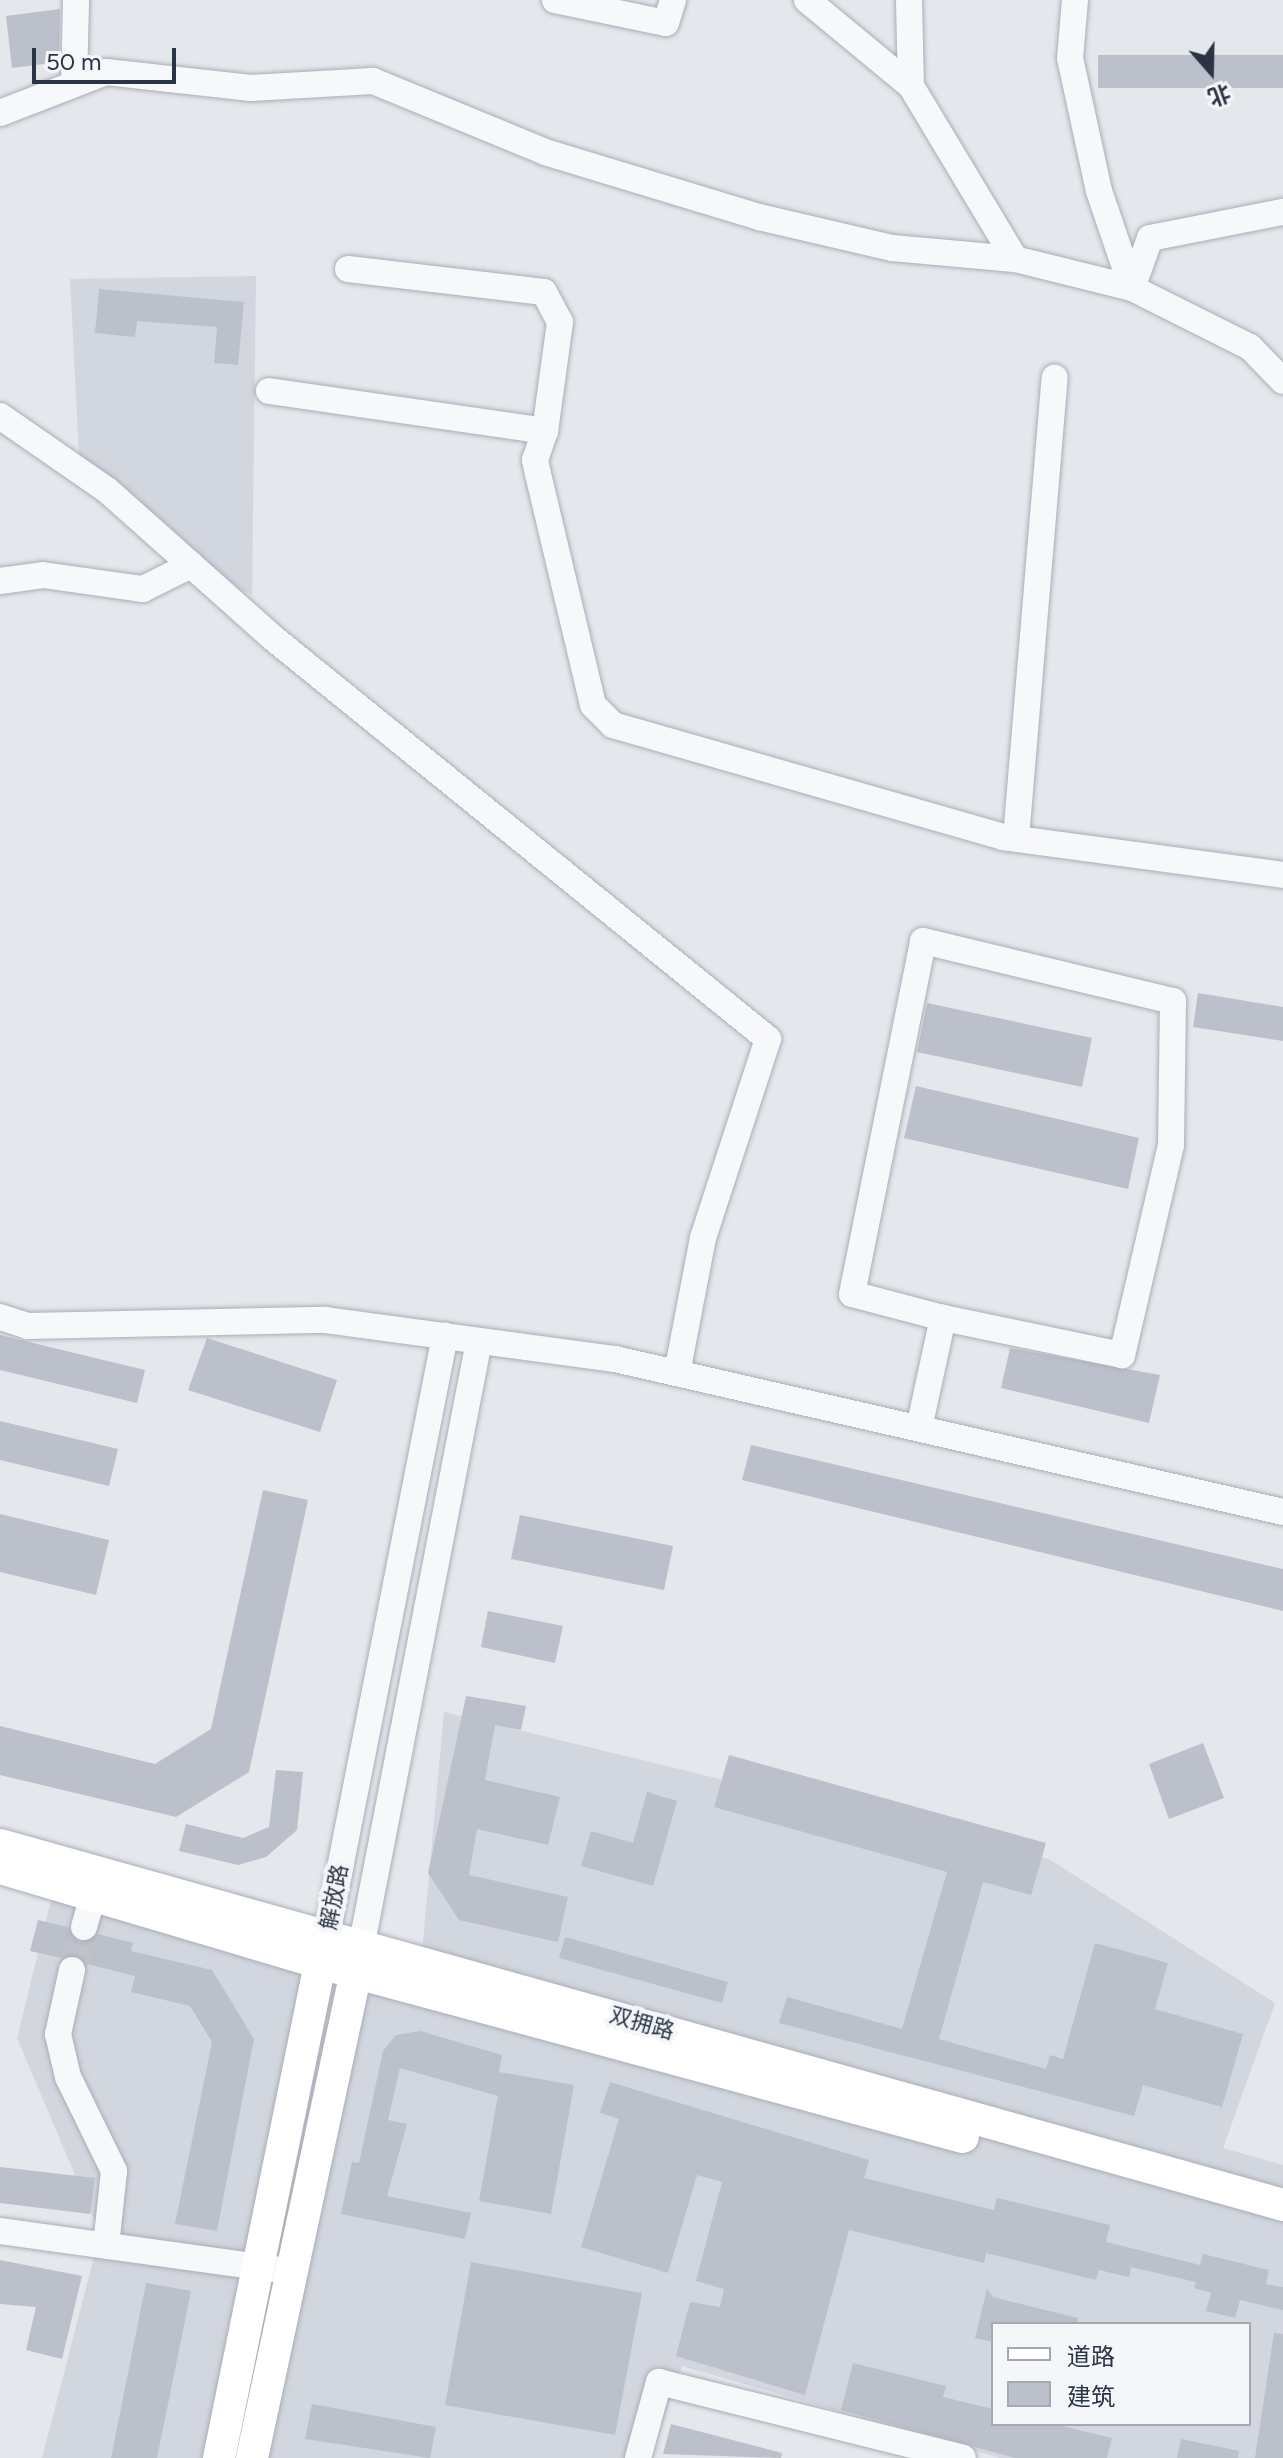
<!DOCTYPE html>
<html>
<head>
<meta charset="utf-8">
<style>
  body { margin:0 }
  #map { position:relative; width:1283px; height:2458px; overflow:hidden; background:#e4e7ec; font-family:Figtree,"Noto Sans SC",sans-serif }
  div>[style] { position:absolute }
  .built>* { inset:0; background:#d2d6de }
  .building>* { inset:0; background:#bbc0ca }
  .minor-tunnel>* { height:26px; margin-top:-13px; transform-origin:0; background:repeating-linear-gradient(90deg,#bfc3cb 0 26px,transparent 0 39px) }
  .roads { filter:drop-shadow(0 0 2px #a9aeb7) drop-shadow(0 0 2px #a9aeb7) }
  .minor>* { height:26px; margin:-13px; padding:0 13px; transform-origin:13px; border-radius:13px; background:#f7f8fa }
  .major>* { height:32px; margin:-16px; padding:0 16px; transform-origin:16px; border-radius:16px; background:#fff }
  span { translate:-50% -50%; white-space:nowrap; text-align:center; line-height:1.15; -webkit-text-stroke:8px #f4f6f9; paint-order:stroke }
  .street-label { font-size:22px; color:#2b3445 }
  .legend { position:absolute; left:991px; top:2322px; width:260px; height:104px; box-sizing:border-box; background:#f4f6f9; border:2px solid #a4a8b1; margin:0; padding:10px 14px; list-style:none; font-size:24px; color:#2b3445 }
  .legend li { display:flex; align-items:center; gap:16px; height:40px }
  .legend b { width:40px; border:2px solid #a4a8b1 }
  .north { position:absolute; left:1171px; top:32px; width:80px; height:80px; -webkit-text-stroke:6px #f4f6f9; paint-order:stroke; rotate:160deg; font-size:22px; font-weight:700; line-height:32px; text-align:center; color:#2b3445 }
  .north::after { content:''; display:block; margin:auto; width:28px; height:36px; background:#2b3445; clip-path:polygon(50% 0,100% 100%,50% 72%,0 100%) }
  .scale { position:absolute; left:32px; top:48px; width:144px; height:36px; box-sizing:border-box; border:4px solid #2b3445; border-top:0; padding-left:10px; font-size:24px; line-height:28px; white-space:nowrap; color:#2b3445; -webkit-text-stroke:6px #f4f6f9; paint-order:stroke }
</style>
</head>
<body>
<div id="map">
  <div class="built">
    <i style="clip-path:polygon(256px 276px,252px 595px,219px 580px,79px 455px,70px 279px)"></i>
    <i style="clip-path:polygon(evenodd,444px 1712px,1049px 1859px,1275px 2003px,1223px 2148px,1283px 2165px,1283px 2458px,1001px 2458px,682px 2366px,650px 2458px,42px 2458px,100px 2234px,17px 2038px,52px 1896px,418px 1996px,444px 1712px,993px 2324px,1249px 2324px,1249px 2424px,993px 2424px,993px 2324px)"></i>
  </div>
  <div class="building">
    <i style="clip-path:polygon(60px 9px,59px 62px,12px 68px,6px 16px)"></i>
    <i style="clip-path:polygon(1098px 55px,1283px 55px,1283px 88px,1098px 88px)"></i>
    <i style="clip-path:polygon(99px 289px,244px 302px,238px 365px,214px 363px,217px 327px,137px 321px,135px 337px,95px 333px)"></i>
    <i style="clip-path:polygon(1198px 993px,1283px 1007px,1283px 1041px,1193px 1027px)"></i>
    <i style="clip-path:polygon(927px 1003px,1092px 1038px,1082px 1087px,917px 1052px)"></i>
    <i style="clip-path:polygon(916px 1086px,1139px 1138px,1128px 1189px,904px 1138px)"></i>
    <i style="clip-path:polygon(0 1335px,145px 1370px,137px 1403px,0 1370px)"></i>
    <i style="clip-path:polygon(207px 1338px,337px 1380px,320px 1432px,188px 1390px)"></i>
    <i style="clip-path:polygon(1010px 1348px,1160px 1375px,1149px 1423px,1001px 1388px)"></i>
    <i style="clip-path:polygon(0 1421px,118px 1449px,109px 1486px,0 1460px)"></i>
    <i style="clip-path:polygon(751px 1445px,1283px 1569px,1283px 1611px,742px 1480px)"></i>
    <i style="clip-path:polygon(263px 1490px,308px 1500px,249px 1772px,176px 1817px,0 1775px,0 1726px,155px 1764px,211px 1729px)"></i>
    <i style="clip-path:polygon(0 1514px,109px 1540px,96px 1595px,0 1572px)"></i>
    <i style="clip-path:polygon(520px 1515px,673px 1546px,664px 1590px,511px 1559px)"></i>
    <i style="clip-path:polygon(488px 1611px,563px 1626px,555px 1663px,481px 1647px)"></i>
    <i style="clip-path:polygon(466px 1696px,526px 1706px,521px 1730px,495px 1725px,485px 1780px,560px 1797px,548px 1845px,477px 1829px,469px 1875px,568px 1897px,558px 1942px,459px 1920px,428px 1873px)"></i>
    <i style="clip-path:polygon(1203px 1743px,1224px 1798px,1169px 1819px,1149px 1764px)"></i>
    <i style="clip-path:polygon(729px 1755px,1046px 1843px,1031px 1895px,983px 1882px,939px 2039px,1046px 2069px,1050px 2055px,1063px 2059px,1095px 1943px,1168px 1963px,1155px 2009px,1243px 2034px,1222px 2107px,1143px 2085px,1134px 2116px,779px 2023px,787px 1997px,902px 2029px,947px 1872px,714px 1807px)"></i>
    <i style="clip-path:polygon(276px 1770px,303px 1772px,297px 1830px,266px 1857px,238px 1865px,179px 1851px,186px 1824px,243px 1838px,269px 1827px)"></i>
    <i style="clip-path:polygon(647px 1792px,677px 1801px,653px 1886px,581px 1866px,591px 1831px,633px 1843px)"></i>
    <i style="clip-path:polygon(38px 1920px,68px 1927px,79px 1942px,98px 1934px,133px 1943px,131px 1951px,212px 1970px,254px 2039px,217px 2231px,175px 2224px,212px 2042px,190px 2006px,131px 1992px,135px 1976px,87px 1964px,76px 1955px,62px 1958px,30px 1951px)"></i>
    <i style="clip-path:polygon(565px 1937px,728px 1982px,722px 2003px,559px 1958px)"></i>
    <i style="clip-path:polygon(420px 2031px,502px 2055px,499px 2072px,574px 2085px,551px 2214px,479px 2201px,498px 2096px,400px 2068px,388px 2120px,407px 2124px,387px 2196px,471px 2213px,465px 2239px,341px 2214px,352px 2162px,359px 2163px,383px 2051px,396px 2035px)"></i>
    <i style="clip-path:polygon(610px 2082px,869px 2160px,864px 2178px,994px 2210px,997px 2198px,1110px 2225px,1106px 2242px,1200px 2265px,1203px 2254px,1269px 2270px,1266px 2284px,1283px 2287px,1283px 2310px,1240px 2300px,1235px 2318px,1206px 2311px,1211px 2293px,1194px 2288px,1196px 2282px,1131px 2267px,1129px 2277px,1099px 2270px,1096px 2280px,986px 2253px,984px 2263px,849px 2230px,805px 2395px,676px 2356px,690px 2302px,720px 2307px,724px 2289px,696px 2281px,722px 2182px,697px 2175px,668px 2273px,581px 2247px,619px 2119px,600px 2113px)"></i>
    <i style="clip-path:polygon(0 2167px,95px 2178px,90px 2214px,0 2203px)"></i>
    <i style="clip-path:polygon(0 2260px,82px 2276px,62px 2359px,26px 2350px,36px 2307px,0 2304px)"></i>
    <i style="clip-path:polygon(471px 2262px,642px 2293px,615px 2435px,445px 2405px)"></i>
    <i style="clip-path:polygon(146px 2283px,191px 2291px,157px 2458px,111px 2458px)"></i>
    <i style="clip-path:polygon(987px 2289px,993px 2297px,1078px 2318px,1077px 2324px,993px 2324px,993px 2342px,975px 2338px)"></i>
    <i style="clip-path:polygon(1274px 2333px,1283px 2334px,1283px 2458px,1255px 2458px)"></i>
    <i style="clip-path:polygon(853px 2363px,946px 2386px,943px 2397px,993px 2409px,993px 2424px,1054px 2424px,1112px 2438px,1107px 2458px,1015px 2458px,841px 2410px)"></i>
    <i style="clip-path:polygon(312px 2404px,436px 2427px,430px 2458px,305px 2439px)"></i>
    <i style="clip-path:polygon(671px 2424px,782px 2453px,781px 2458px,663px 2454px)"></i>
    <i style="clip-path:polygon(1181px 2439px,1239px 2451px,1238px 2458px,1177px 2458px)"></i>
  </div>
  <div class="minor-tunnel">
    <i style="left:72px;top:1970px;width:45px;rotate:-74.4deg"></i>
  </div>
  <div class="roads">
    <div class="minor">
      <i style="left:555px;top:0;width:113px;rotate:11.7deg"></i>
      <i style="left:666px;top:23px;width:24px;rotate:-73deg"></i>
      <i style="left:807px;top:0;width:135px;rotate:39.6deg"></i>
      <i style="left:909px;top:0;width:86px;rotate:88.7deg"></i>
      <i style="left:911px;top:86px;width:202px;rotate:59deg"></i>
      <i style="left:1075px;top:0;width:58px;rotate:94.9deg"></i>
      <i style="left:1070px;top:58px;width:136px;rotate:77.7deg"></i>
      <i style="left:1099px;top:191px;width:102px;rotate:71.2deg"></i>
      <i style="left:74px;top:84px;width:84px;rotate:-88.6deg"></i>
      <i style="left:0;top:113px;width:114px;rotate:-21.1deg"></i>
      <i style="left:106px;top:72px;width:146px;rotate:6.3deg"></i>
      <i style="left:251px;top:88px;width:122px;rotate:-3.3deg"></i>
      <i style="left:373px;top:81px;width:186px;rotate:22.4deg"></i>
      <i style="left:545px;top:152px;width:224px;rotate:16.9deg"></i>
      <i style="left:759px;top:217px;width:137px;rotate:13.1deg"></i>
      <i style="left:892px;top:248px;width:123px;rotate:5.1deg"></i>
      <i style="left:1015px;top:259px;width:121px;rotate:13.9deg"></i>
      <i style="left:1132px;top:288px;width:132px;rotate:26.6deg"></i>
      <i style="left:1250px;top:347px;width:47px;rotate:45.9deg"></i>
      <i style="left:348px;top:269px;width:197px;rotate:6.7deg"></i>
      <i style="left:544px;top:292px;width:34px;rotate:62deg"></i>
      <i style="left:560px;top:322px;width:110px;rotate:97.8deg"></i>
      <i style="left:1132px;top:288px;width:53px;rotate:-70.2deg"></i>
      <i style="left:1150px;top:238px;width:136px;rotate:-11.1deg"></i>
      <i style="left:269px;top:391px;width:279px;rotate:8.2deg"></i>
      <i style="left:545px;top:431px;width:31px;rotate:109deg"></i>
      <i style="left:535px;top:460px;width:14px;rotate:78deg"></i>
      <i style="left:538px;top:474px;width:237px;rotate:76.6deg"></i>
      <i style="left:593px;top:705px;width:28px;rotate:45deg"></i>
      <i style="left:613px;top:725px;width:406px;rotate:16deg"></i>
      <i style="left:1003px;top:837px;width:283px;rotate:7.7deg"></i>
      <i style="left:0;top:416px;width:130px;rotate:34.7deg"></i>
      <i style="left:107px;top:490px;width:222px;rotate:41.7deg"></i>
      <i style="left:273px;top:638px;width:637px;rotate:39.01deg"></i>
      <i style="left:768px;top:1039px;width:209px;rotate:108.1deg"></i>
      <i style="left:703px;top:1238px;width:137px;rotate:100.9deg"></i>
      <i style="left:0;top:581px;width:43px;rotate:-7.9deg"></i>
      <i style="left:43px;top:575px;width:101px;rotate:8deg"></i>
      <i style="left:143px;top:589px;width:54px;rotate:-26.6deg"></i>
      <i style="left:1016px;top:838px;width:462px;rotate:-85.2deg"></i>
      <i style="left:0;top:1317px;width:29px;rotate:18deg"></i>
      <i style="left:28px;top:1326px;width:298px;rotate:-1.2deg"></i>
      <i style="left:326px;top:1320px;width:292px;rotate:7.7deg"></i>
      <i style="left:615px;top:1359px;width:685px;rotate:12.9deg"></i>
      <i style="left:919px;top:1428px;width:113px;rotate:-77.7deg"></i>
      <i style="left:943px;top:1318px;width:94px;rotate:-165.2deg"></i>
      <i style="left:852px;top:1294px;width:360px;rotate:-78.6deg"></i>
      <i style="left:923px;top:941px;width:257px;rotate:13.5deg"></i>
      <i style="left:1173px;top:1001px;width:144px;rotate:90.8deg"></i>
      <i style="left:1171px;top:1145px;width:216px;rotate:103.1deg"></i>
      <i style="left:1122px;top:1355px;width:183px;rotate:-168.3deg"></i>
      <i style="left:84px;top:1927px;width:32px;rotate:-74deg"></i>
      <i style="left:327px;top:1934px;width:610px;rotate:-78.84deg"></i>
      <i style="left:362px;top:1943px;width:613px;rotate:-79deg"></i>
      <i style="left:72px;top:1970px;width:66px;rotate:102.3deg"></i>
      <i style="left:58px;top:2034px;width:44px;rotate:76.9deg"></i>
      <i style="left:68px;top:2077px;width:105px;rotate:63.9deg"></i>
      <i style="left:114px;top:2171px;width:75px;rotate:96.1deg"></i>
      <i style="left:0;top:2231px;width:277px;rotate:7.9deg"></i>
      <i style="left:638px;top:2458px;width:79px;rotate:-74.6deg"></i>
      <i style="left:659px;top:2382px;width:313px;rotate:14deg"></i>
    </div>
    <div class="major">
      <i style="left:0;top:1845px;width:1333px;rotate:15.67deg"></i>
      <i style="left:0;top:1868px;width:334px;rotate:16.5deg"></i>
      <i style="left:320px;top:1963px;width:666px;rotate:15.14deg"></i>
      <i style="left:219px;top:2458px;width:525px;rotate:-78.45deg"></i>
      <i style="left:252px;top:2458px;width:516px;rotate:-77.93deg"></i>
    </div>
  </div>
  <div class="street-label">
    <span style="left:334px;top:1897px;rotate:-79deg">解放路</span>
    <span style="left:642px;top:2023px;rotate:16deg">双拥路</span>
  </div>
  <ul class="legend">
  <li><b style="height:10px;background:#fff"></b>道路</li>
  <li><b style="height:22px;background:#bbc0ca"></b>建筑</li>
  </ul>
  <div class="north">北</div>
  <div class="scale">50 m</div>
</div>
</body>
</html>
